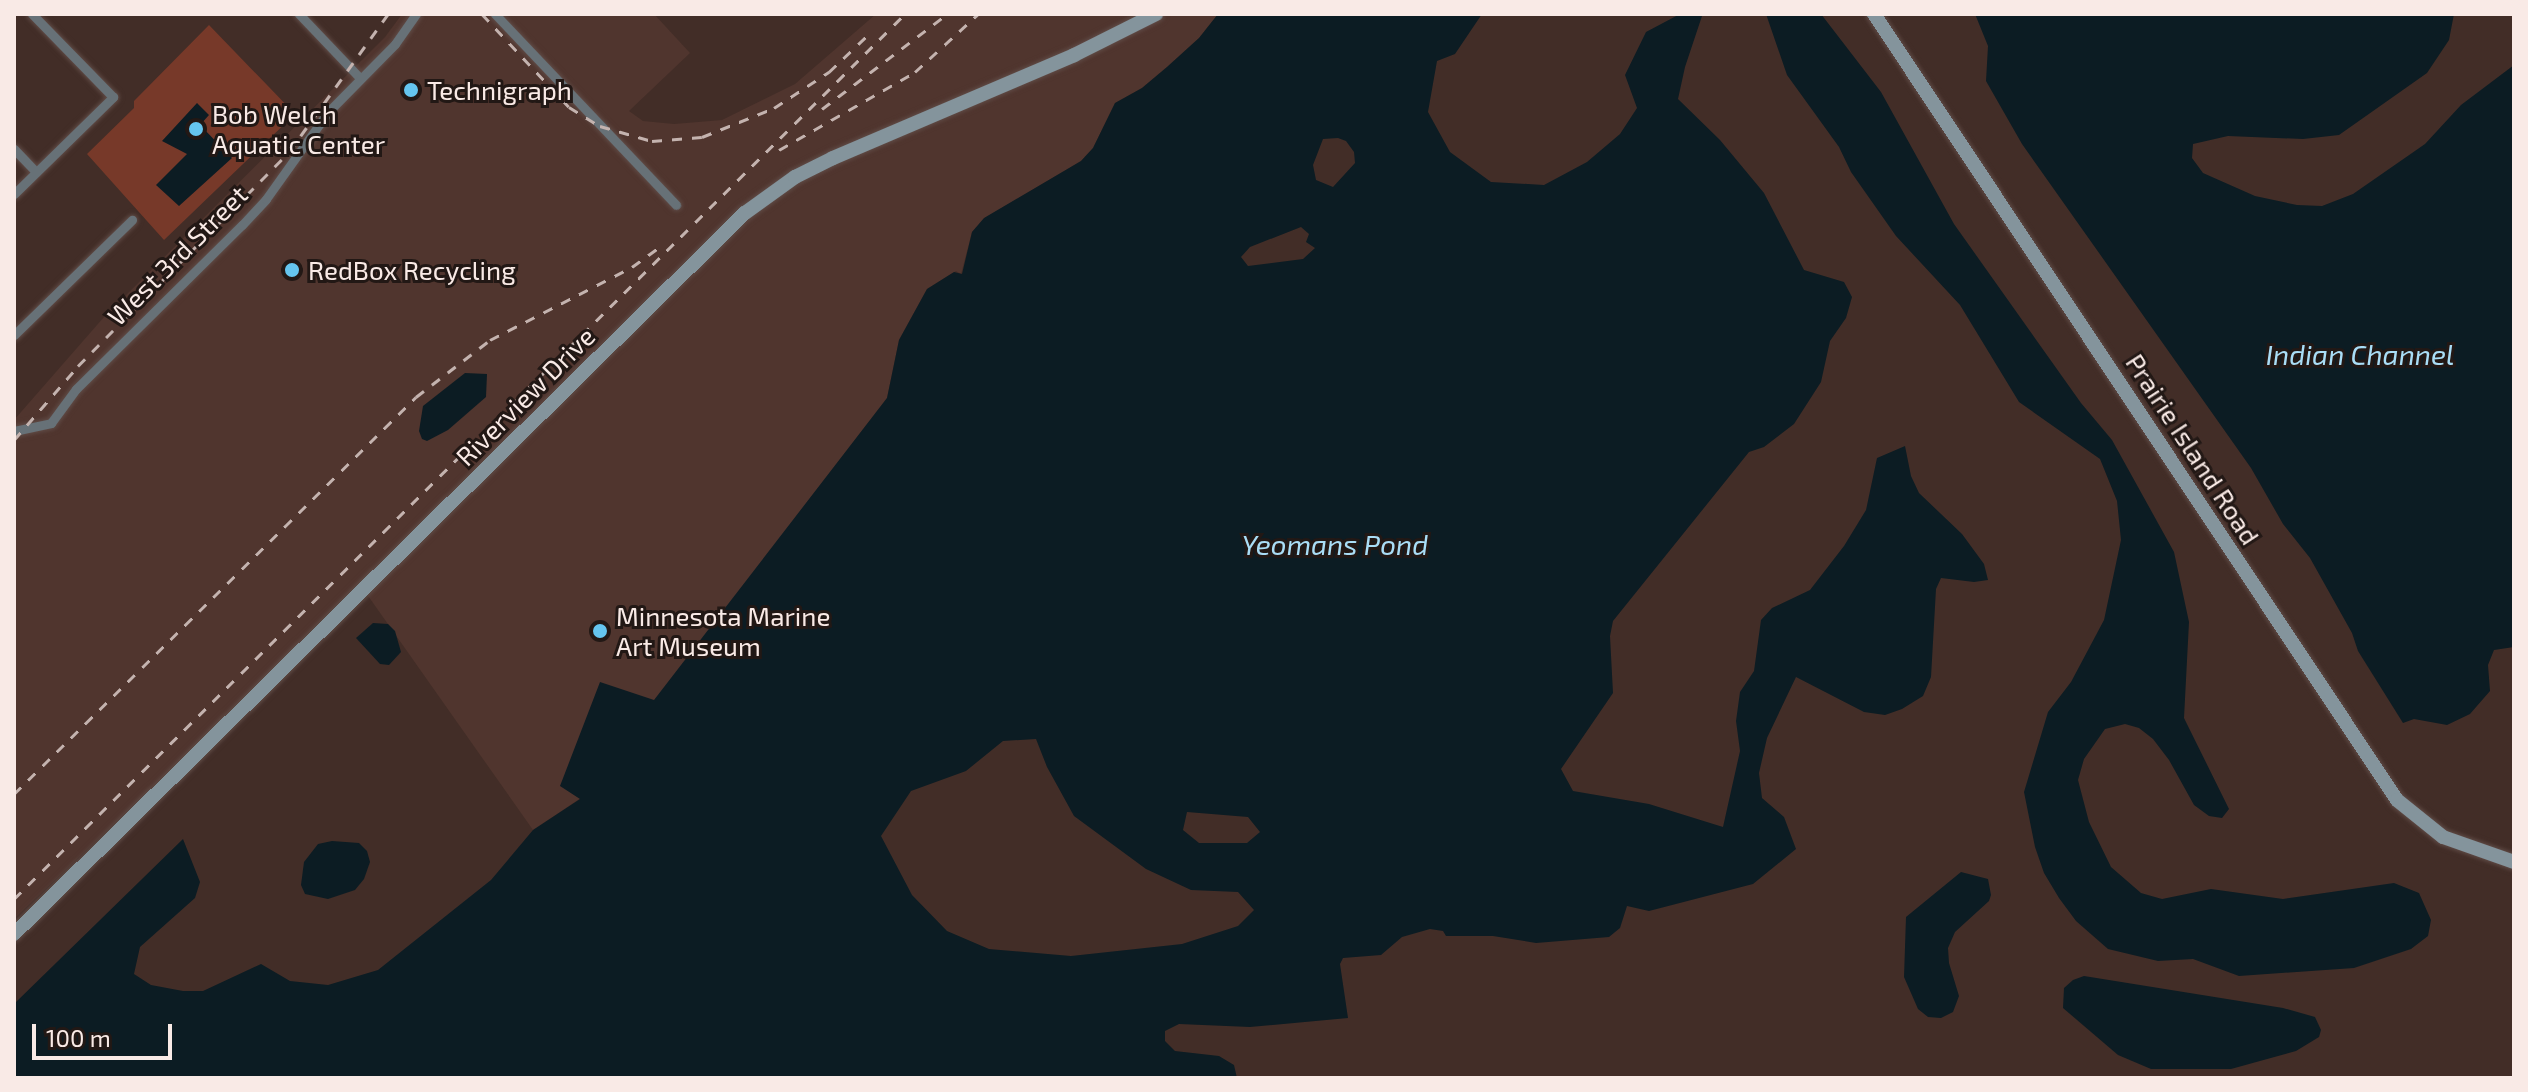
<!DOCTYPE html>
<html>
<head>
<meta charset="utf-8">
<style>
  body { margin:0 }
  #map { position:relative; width:2528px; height:1092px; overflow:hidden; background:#422d27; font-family:"Exo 2",sans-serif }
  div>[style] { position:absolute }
  .built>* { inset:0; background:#50352e }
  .green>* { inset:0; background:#773929 }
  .water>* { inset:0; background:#0c1c23 }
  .roads { filter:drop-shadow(0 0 2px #5f4b46) drop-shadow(0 0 2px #5f4b46) }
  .street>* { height:9px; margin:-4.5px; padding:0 4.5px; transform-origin:4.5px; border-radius:4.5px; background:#677177 }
  .secondary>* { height:14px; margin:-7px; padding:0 7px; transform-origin:7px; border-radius:7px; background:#84949c }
  .rail>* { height:3px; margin-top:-1.5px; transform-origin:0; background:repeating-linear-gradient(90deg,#c4b3af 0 10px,transparent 0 20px) }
  .dots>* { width:22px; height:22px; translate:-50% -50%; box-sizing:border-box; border:4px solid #221815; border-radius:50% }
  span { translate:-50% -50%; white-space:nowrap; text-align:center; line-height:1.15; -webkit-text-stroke:6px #221815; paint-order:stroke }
  .poi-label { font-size:26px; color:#f9eae6 }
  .left { translate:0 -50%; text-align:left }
  .street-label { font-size:26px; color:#f9eae6 }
  .water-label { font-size:28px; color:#a9ddf6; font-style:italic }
  .frame { position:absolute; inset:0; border:16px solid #f9eae6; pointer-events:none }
  .scale { position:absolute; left:32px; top:1024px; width:140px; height:36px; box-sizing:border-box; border:4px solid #f9eae6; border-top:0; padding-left:10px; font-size:24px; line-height:28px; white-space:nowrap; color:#f9eae6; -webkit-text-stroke:6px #221815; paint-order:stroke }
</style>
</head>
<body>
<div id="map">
  <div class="built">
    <i style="clip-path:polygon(402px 14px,654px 14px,690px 53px,629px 111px,643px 121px,674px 124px,722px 120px,795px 84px,876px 14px,1218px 14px,1199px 38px,1167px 67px,1142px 88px,1115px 103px,1093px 148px,1081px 161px,985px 218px,972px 232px,961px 274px,956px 271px,927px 289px,899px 340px,887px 398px,581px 798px,533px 830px,359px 583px,189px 752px,14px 919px,14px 420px,104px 317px,385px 37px)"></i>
  </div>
  <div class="green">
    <i style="clip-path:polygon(209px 25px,295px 114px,164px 240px,87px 154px,134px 108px,134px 101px)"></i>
  </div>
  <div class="water">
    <i style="clip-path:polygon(evenodd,1218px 14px,1482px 14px,1455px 54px,1437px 61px,1428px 112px,1450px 152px,1491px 182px,1544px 185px,1587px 162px,1620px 134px,1637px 108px,1625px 75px,1646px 32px,1680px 14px,1706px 14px,1702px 16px,1685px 67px,1678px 99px,1720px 140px,1764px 193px,1804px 270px,1844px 282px,1852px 297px,1846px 318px,1830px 341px,1821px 382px,1794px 424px,1764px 447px,1749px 452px,1613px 621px,1610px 636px,1613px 693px,1561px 769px,1573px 791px,1649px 804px,1723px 827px,1740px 751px,1736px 721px,1740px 692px,1754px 671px,1761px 620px,1772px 608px,1810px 590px,1844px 546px,1866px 510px,1877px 458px,1905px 446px,1911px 476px,1919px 493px,1962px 534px,1984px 564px,1988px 580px,1974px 582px,1941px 578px,1936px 589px,1931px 677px,1923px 696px,1902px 709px,1885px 715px,1864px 712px,1796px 677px,1767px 738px,1759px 773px,1762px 798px,1784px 817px,1796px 849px,1753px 884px,1649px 911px,1627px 906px,1620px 928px,1609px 937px,1536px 943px,1493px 936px,1446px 936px,1443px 931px,1430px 929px,1402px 937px,1381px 955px,1343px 958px,1340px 964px,1348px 1018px,1250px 1027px,1179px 1024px,1165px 1031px,1165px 1041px,1175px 1051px,1219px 1056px,1234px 1065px,1237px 1078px,14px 1078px,14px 1004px,183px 839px,200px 882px,195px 898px,140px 947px,134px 974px,151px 985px,183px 991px,203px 991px,261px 964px,290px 981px,328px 985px,378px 970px,491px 880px,533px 830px,580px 799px,560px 786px,600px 682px,654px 700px,887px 398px,899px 340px,927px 289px,954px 272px,962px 274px,972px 232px,984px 218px,1081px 161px,1093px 148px,1115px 103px,1142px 88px,1167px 67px,1199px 38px,1218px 14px,1338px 138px,1346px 141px,1354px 152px,1355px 163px,1333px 187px,1316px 180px,1313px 165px,1323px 139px,1338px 138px,1218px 14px,1301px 227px,1309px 234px,1306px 242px,1315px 248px,1303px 259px,1248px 266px,1241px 257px,1250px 247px,1301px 227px,1218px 14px,1036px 739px,1047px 767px,1074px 816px,1146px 869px,1191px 890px,1238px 892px,1254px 910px,1238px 926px,1182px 944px,1071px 956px,989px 949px,947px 931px,912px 895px,881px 836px,911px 791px,966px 771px,1003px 741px,1036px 739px,1218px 14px,1187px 812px,1248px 817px,1260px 832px,1247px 843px,1199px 843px,1183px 830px,1187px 812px)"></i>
    <i style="clip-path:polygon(1766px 14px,1821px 14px,1881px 92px,1954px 224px,2081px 403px,2112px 440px,2174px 552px,2189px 622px,2184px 718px,2229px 809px,2222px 818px,2209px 816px,2194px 805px,2169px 760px,2153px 739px,2139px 728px,2125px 724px,2105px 729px,2084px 759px,2078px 780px,2089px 822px,2111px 867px,2141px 893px,2162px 899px,2211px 889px,2283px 899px,2394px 883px,2419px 893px,2431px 920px,2428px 936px,2411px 949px,2354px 968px,2239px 976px,2193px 959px,2158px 961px,2108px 949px,2076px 921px,2059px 898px,2044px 873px,2035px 847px,2024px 792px,2048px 712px,2071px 682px,2104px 620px,2121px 540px,2117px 501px,2100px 459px,2019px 402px,1960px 305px,1896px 236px,1851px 172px,1839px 147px,1787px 75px)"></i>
    <i style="clip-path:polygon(1975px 14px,2454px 14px,2449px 40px,2427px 73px,2339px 135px,2303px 139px,2228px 136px,2193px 144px,2192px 158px,2203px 173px,2255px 196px,2297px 205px,2322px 206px,2353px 194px,2425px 144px,2461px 105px,2514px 65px,2514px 647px,2494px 650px,2488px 665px,2490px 691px,2470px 714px,2447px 725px,2414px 719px,2403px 723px,2358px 651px,2352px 633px,2310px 558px,2283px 524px,2251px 468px,2022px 144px,1986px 81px,1988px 46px)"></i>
    <i style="clip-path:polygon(197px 103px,209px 115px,200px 125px,232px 158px,179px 206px,156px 185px,187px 154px,162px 141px)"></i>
    <i style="clip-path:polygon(465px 373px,487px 374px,486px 397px,448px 430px,427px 441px,422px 439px,419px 431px,423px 406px)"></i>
    <i style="clip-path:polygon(373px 623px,388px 624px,395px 631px,401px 652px,389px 665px,380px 664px,356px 638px)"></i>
    <i style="clip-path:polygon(332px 841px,359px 843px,367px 851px,370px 862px,364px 879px,355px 890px,328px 899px,305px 894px,301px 885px,304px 862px,318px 844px)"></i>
    <i style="clip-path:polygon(1961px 872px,1988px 879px,1991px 895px,1989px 901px,1955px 932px,1948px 948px,1949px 963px,1959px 996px,1953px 1012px,1941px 1018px,1928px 1017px,1918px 1009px,1904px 977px,1906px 917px)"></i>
    <i style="clip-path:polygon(2084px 976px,2283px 1008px,2315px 1017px,2321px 1030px,2319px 1037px,2296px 1051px,2231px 1069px,2151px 1069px,2118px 1055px,2063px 1008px,2064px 988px,2073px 980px)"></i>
  </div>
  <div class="roads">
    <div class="street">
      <i style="left:299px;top:14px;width:88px;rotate:46.4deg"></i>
      <i style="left:495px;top:14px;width:263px;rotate:46.5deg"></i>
      <i style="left:14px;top:149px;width:32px;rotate:46deg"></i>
      <i style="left:14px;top:194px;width:139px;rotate:-44.4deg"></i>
      <i style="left:113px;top:97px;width:116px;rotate:-134.3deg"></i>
      <i style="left:14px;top:335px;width:165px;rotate:-44.3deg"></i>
      <i style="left:14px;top:431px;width:38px;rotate:-12deg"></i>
      <i style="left:51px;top:423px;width:42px;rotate:-53.7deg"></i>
      <i style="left:76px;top:389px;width:233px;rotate:-44.7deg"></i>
      <i style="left:242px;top:225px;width:35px;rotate:-47deg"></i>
      <i style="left:266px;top:199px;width:107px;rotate:-54.5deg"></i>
      <i style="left:328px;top:112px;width:95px;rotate:-45.4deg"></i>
      <i style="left:395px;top:44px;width:37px;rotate:-55deg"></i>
    </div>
    <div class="secondary">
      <i style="left:1874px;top:14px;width:944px;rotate:56.36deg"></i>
      <i style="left:2397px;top:800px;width:59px;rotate:38.8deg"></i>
      <i style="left:2443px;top:837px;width:75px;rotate:19.4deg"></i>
      <i style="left:14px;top:934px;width:1027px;rotate:-44.61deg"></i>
      <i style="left:745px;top:213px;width:62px;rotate:-35.8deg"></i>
      <i style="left:795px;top:177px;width:42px;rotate:-26.6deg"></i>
      <i style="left:833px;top:158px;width:262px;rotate:-23.1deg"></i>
      <i style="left:1074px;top:55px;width:92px;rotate:-26.6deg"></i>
    </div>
  </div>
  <div class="rail">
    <i style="left:482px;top:14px;width:127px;rotate:46.9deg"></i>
    <i style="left:569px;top:107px;width:36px;rotate:32deg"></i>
    <i style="left:600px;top:126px;width:54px;rotate:16.1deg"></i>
    <i style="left:652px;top:141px;width:50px;rotate:-4.6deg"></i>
    <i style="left:702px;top:137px;width:78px;rotate:-21.9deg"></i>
    <i style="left:774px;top:108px;width:66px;rotate:-33.2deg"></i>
    <i style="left:829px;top:72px;width:59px;rotate:-43.6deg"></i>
    <i style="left:822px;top:109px;width:157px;rotate:-37.2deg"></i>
    <i style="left:779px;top:150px;width:157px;rotate:-29.8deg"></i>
    <i style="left:915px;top:72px;width:86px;rotate:-42.6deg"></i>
    <i style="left:14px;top:440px;width:98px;rotate:-49.1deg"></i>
    <i style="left:78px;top:366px;width:301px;rotate:-45.4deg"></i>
    <i style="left:289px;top:152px;width:170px;rotate:-54.3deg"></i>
    <i style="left:14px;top:794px;width:565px;rotate:-44.64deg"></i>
    <i style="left:416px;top:397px;width:93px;rotate:-37.6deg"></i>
    <i style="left:490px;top:340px;width:160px;rotate:-27.2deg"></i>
    <i style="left:632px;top:267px;width:32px;rotate:-36deg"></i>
    <i style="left:14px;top:899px;width:1256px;rotate:-44.81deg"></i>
  </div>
  <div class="dots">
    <i style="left:411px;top:90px;background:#65c5ef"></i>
    <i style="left:196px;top:129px;background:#65c5ef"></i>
    <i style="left:292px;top:270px;background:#65c5ef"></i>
    <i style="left:600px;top:631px;background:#65c5ef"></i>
  </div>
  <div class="poi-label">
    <span class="left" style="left:427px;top:90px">Technigraph</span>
    <span class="left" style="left:212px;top:129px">Bob Welch<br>Aquatic Center</span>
    <span class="left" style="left:308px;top:270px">RedBox Recycling</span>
    <span class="left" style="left:616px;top:631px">Minnesota Marine<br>Art Museum</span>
  </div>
  <div class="street-label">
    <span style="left:177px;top:255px;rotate:-45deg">West 3rd Street</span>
    <span style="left:525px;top:396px;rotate:-45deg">Riverview Drive</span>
    <span style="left:2193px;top:449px;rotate:57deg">Prairie Island Road</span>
  </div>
  <div class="water-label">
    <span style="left:2360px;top:354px">Indian Channel</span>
    <span style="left:1335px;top:544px">Yeomans Pond</span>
  </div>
  <div class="frame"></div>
  <div class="scale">100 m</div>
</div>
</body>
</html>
